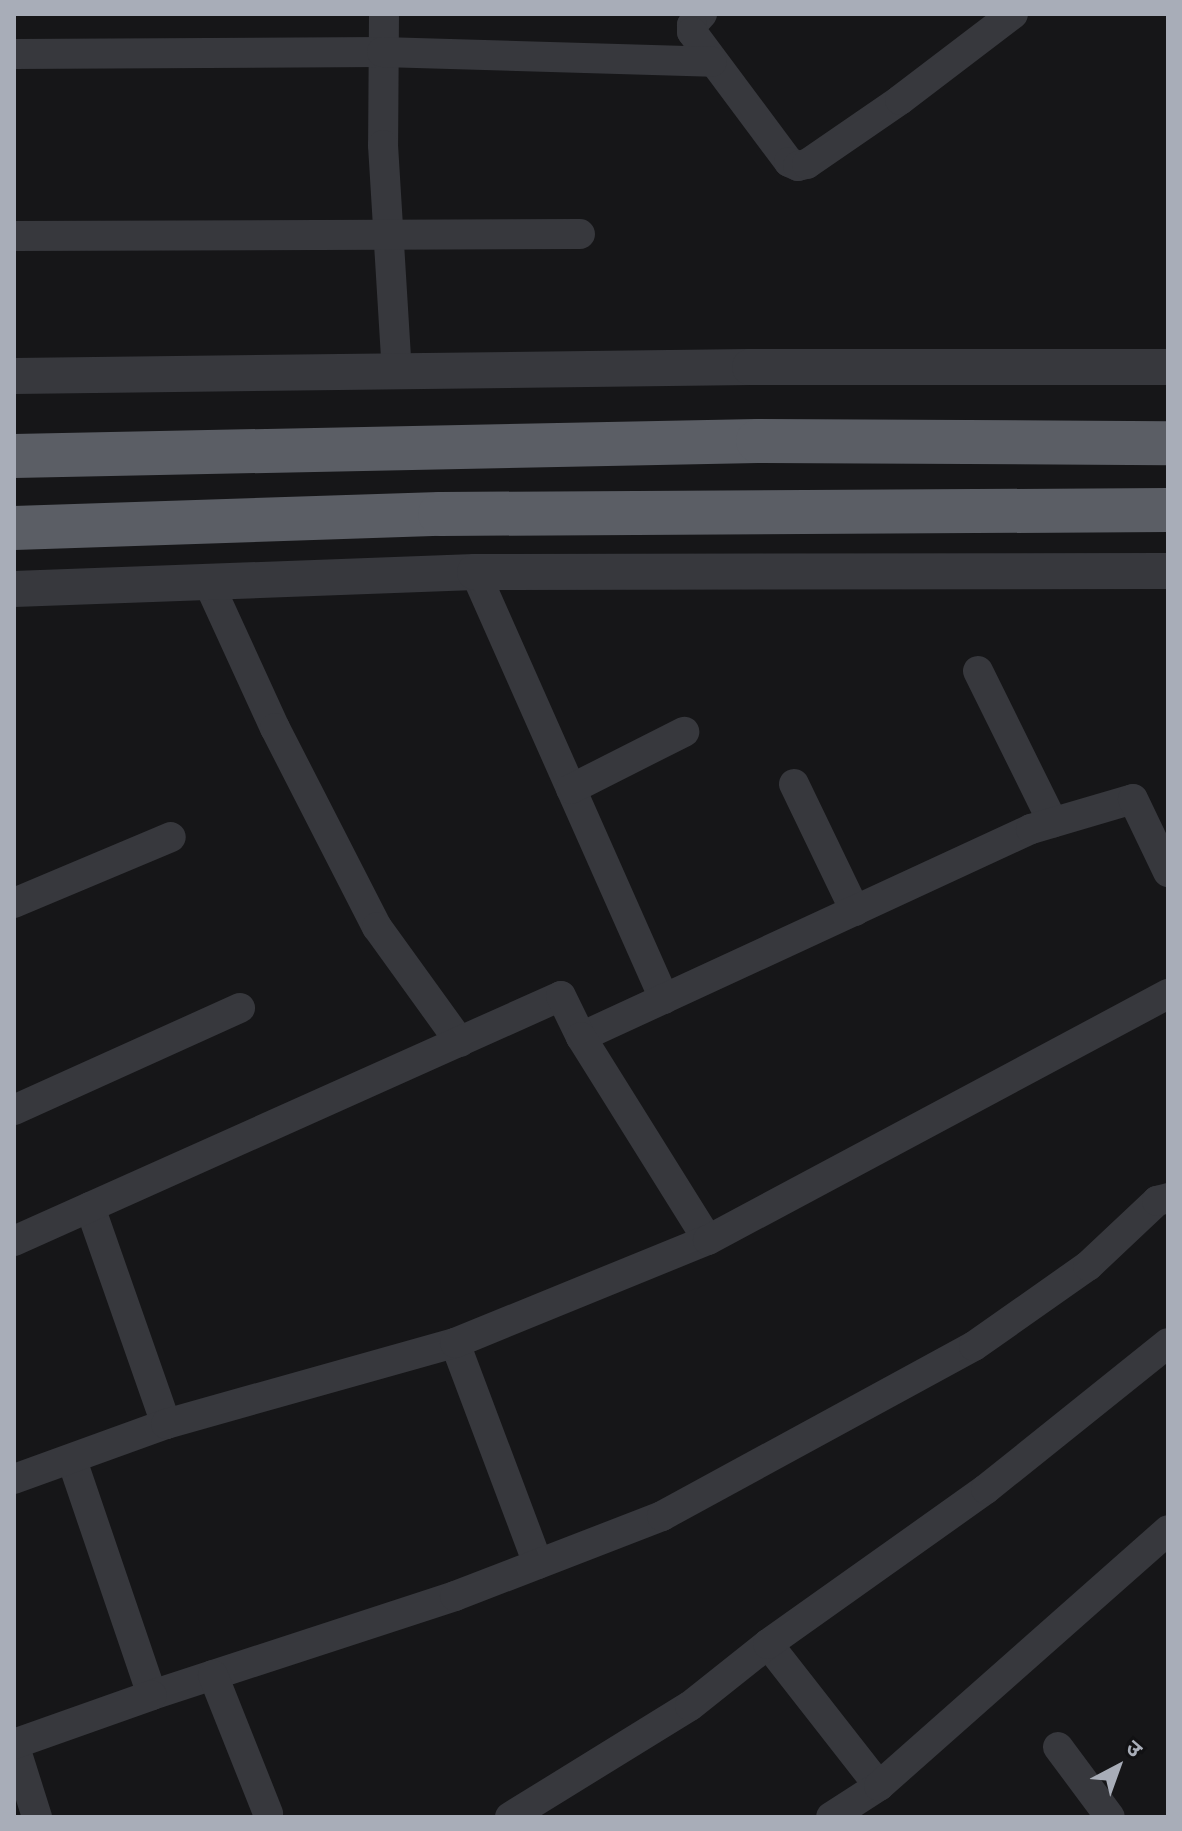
<!DOCTYPE html>
<html>
<head>
<meta charset="utf-8">
<style>
  body { margin:0 }
  #map { position:relative; width:1182px; height:1831px; overflow:hidden; background:#161618; font-family:Signika,"Noto Sans Devanagari",sans-serif }
  div>[style] { position:absolute }
  .minor>* { height:30px; margin:-15px; padding:0 15px; transform-origin:15px; border-radius:15px; background:#37383d }
  .tertiary>* { height:36px; margin:-18px; padding:0 18px; transform-origin:18px; border-radius:18px; background:#37383d }
  .trunk>* { height:44px; margin:-22px; padding:0 22px; transform-origin:22px; border-radius:22px; background:#5b5e65 }
  span { translate:-50% -50%; white-space:nowrap; text-align:center; line-height:1.15; -webkit-text-stroke:6px #111113; paint-order:stroke }
  .frame { position:absolute; inset:0; border:16px solid #a8adb8; pointer-events:none }
  .north { position:absolute; left:1078px; top:1727px; width:80px; height:80px; -webkit-text-stroke:6px #111113; paint-order:stroke; rotate:41deg; font-size:22px; font-weight:700; line-height:32px; text-align:center; color:#a8adb8 }
  .north::after { content:''; display:block; margin:auto; width:28px; height:36px; background:#a8adb8; clip-path:polygon(50% 0,100% 100%,50% 72%,0 100%) }
</style>
</head>
<body>
<div id="map">
  <div class="minor">
    <i style="left:384px;top:14px;width:131px;rotate:90.4deg"></i>
    <i style="left:383px;top:145px;width:227px;rotate:86.5deg"></i>
    <i style="left:702px;top:14px;width:15px;rotate:132deg"></i>
    <i style="left:692px;top:25px;width:7px;rotate:90deg"></i>
    <i style="left:692px;top:32px;width:162px;rotate:53.3deg"></i>
    <i style="left:789px;top:162px;width:10px;rotate:24deg"></i>
    <i style="left:798px;top:166px;width:9px;rotate:-13deg"></i>
    <i style="left:807px;top:164px;width:113px;rotate:-34.5deg"></i>
    <i style="left:900px;top:100px;width:142px;rotate:-37.3deg"></i>
    <i style="left:14px;top:54px;width:368px;rotate:-0.3deg"></i>
    <i style="left:382px;top:52px;width:330px;rotate:1.7deg"></i>
    <i style="left:14px;top:236px;width:566px;rotate:-0.2deg"></i>
    <i style="left:475px;top:572px;width:467px;rotate:66.1deg"></i>
    <i style="left:209px;top:584px;width:158px;rotate:65.4deg"></i>
    <i style="left:275px;top:728px;width:224px;rotate:62.9deg"></i>
    <i style="left:377px;top:927px;width:142px;rotate:54.2deg"></i>
    <i style="left:978px;top:671px;width:169px;rotate:63.7deg"></i>
    <i style="left:794px;top:784px;width:141px;rotate:64.3deg"></i>
    <i style="left:571px;top:789px;width:127px;rotate:-26.8deg"></i>
    <i style="left:14px;top:903px;width:170px;rotate:-22.8deg"></i>
    <i style="left:581px;top:1037px;width:496px;rotate:-24.8deg"></i>
    <i style="left:1031px;top:829px;width:106px;rotate:-16.4deg"></i>
    <i style="left:1133px;top:799px;width:81px;rotate:64.4deg"></i>
    <i style="left:14px;top:1110px;width:248px;rotate:-24.3deg"></i>
    <i style="left:90px;top:1207px;width:230px;rotate:70.7deg"></i>
    <i style="left:14px;top:1241px;width:599px;rotate:-24.13deg"></i>
    <i style="left:561px;top:996px;width:46px;rotate:64deg"></i>
    <i style="left:581px;top:1037px;width:239px;rotate:58deg"></i>
    <i style="left:455px;top:1343px;width:236px;rotate:69.4deg"></i>
    <i style="left:72px;top:1460px;width:248px;rotate:71.2deg"></i>
    <i style="left:152px;top:1695px;width:319px;rotate:-18.1deg"></i>
    <i style="left:455px;top:1596px;width:222px;rotate:-21.1deg"></i>
    <i style="left:662px;top:1516px;width:355px;rotate:-28.6deg"></i>
    <i style="left:974px;top:1346px;width:139px;rotate:-35.1deg"></i>
    <i style="left:1088px;top:1266px;width:95px;rotate:-43.3deg"></i>
    <i style="left:1157px;top:1201px;width:11px;rotate:-15deg"></i>
    <i style="left:14px;top:1479px;width:162px;rotate:-19.9deg"></i>
    <i style="left:166px;top:1424px;width:300px;rotate:-15.7deg"></i>
    <i style="left:455px;top:1343px;width:273px;rotate:-22.2deg"></i>
    <i style="left:708px;top:1240px;width:522px;rotate:-28.14deg"></i>
    <i style="left:768px;top:1644px;width:180px;rotate:52deg"></i>
    <i style="left:879px;top:1786px;width:57px;rotate:147.1deg"></i>
    <i style="left:213px;top:1675px;width:149px;rotate:68.3deg"></i>
    <i style="left:1058px;top:1747px;width:87px;rotate:53.4deg"></i>
    <i style="left:879px;top:1786px;width:386px;rotate:-41.5deg"></i>
    <i style="left:37px;top:1817px;width:77px;rotate:-107.5deg"></i>
    <i style="left:14px;top:1744px;width:146px;rotate:-19.5deg"></i>
    <i style="left:510px;top:1817px;width:211px;rotate:-31.7deg"></i>
    <i style="left:690px;top:1706px;width:100px;rotate:-38.5deg"></i>
    <i style="left:768px;top:1644px;width:267px;rotate:-35.4deg"></i>
    <i style="left:986px;top:1489px;width:233px;rotate:-38.7deg"></i>
  </div>
  <div class="tertiary">
    <i style="left:14px;top:376px;width:736px;rotate:-0.7deg"></i>
    <i style="left:750px;top:367px;width:418px"></i>
    <i style="left:14px;top:589px;width:461px;rotate:-2.1deg"></i>
    <i style="left:475px;top:572px;width:693px;rotate:-0.08deg"></i>
  </div>
  <div class="trunk">
    <i style="left:14px;top:456px;width:744px;rotate:-1.16deg"></i>
    <i style="left:758px;top:441px;width:410px;rotate:0.3deg"></i>
    <i style="left:14px;top:528px;width:426px;rotate:-1.9deg"></i>
    <i style="left:440px;top:514px;width:728px;rotate:-0.31deg"></i>
  </div>
  <div class="frame"></div>
  <div class="north">उ</div>
</div>
</body>
</html>
